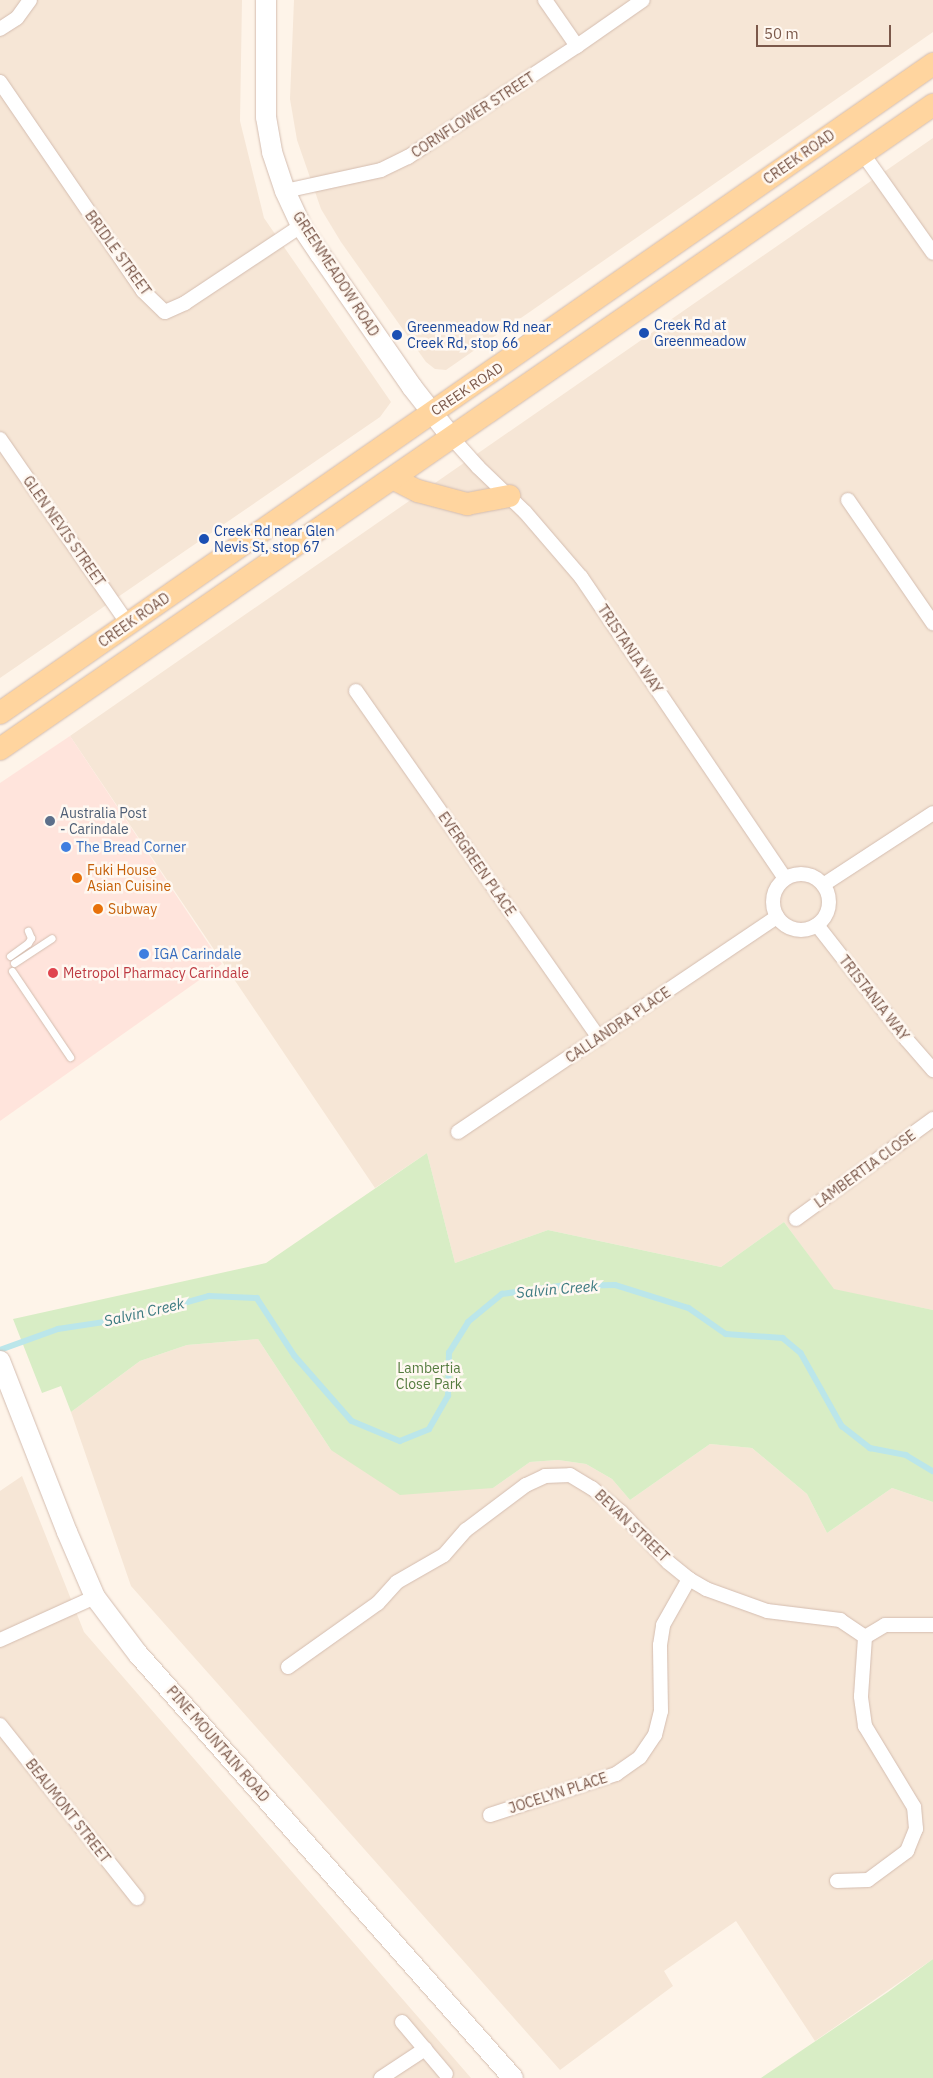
<!DOCTYPE html>
<html>
<head>
<meta charset="utf-8">
<style>
  body { margin:0 }
  #map { position:relative; width:933px; height:2078px; overflow:hidden; background:#fef4e9; font-family:"IBM Plex Sans",sans-serif }
  div>[style] { position:absolute }
  .residential>* { inset:0; background:#f6e6d6 }
  .commercial>* { inset:0; background:#ffe4dc }
  .green>* { inset:0; background:#d8edc5 }
  .stream>* { height:5.5px; margin:-2.75px; padding:0 2.75px; transform-origin:2.75px; border-radius:2.75px; background:#bbe6ea }
  .roads { filter:drop-shadow(0 0 1px #d4bdb0) drop-shadow(0 0 1px #d4bdb0) }
  .lane>* { height:7px; margin:-3.5px; padding:0 3.5px; transform-origin:3.5px; border-radius:3.5px; background:#fff }
  .street>* { height:14px; margin:-7px; padding:0 7px; transform-origin:7px; border-radius:7px; background:#fff }
  .street>.ring { margin:-7px; padding:0; box-sizing:content-box; background:none; border:14px solid #fff; border-radius:50% }
  .secondary>* { height:20px; margin:-10px; padding:0 10px; transform-origin:10px; border-radius:10px; background:#fff }
  .primary>* { height:22px; margin:-11px; padding:0 11px; transform-origin:11px; border-radius:11px; background:#ffd59f }
  .dots>* { width:14px; height:14px; translate:-50% -50%; box-sizing:border-box; border:2px solid #fff8f1; border-radius:50% }
  span { translate:-50% -50%; white-space:nowrap; text-align:center; line-height:1.15; -webkit-text-stroke:5px #fff8f1; paint-order:stroke }
  .street-label { font-size:14px; color:#7b584a }
  .transit-label { font-size:14px; color:#164399 }
  .left { translate:0 -50%; text-align:left }
  .service-label { font-size:14px; color:#4e5e75 }
  .shop-label { font-size:14px; color:#366cbe }
  .food-label { font-size:14px; color:#c56008 }
  .health-label { font-size:14px; color:#be3a42 }
  .park-label { font-size:14px; color:#547b3e }
  .water-label { font-size:15px; color:#3c7a81; font-style:italic }
  .scale { position:absolute; left:756px; top:25px; width:135px; height:22px; box-sizing:border-box; border:2px solid #7b584a; border-top:0; padding-left:6px; font-size:15px; line-height:18px; white-space:nowrap; color:#7b584a; -webkit-text-stroke:4px #fff8f1; paint-order:stroke }
</style>
</head>
<body>
<div id="map">
  <div class="residential">
    <i style="clip-path:polygon(0 0,242px 0,240px 121px,264px 218px,391px 402px,380px 417px,0 678px)"></i>
    <i style="clip-path:polygon(294px 0,933px 0,933px 32px,446px 370px,435px 369px,426px 362px,341px 242px,321px 209px,297px 140px,290px 99px)"></i>
    <i style="clip-path:polygon(933px 138px,933px 1310px,834px 1290px,784px 1222px,721px 1267px,548px 1230px,455px 1263px,427px 1153px,375px 1188px,70px 736px)"></i>
    <i style="clip-path:polygon(258px 1339px,331px 1450px,493px 1488px,530px 1462px,558px 1460px,586px 1464px,612px 1479px,630px 1500px,710px 1444px,752px 1448px,807px 1494px,827px 1533px,892px 1488px,933px 1502px,933px 1959px,815px 2041px,736px 1921px,664px 1971px,673px 1986px,560px 2070px,131px 1586px,71px 1412px,140px 1361px,187px 1345px)"></i>
    <i style="clip-path:polygon(22px 1476px,84px 1632px,471px 2078px,0 2078px,0 1491px)"></i>
  </div>
  <div class="commercial">
    <i style="clip-path:polygon(70px 736px,222px 964px,0 1121px,0 783px)"></i>
  </div>
  <div class="green">
    <i style="clip-path:polygon(427px 1153px,455px 1263px,548px 1230px,721px 1267px,784px 1222px,834px 1289px,933px 1310px,933px 1502px,892px 1488px,827px 1533px,807px 1494px,752px 1448px,710px 1444px,630px 1500px,612px 1479px,586px 1464px,558px 1460px,530px 1462px,493px 1488px,400px 1495px,331px 1450px,258px 1339px,187px 1345px,140px 1361px,71px 1412px,61px 1386px,42px 1393px,13px 1319px,266px 1263px)"></i>
    <i style="clip-path:polygon(933px 1959px,933px 2078px,761px 2078px,888px 1992px)"></i>
  </div>
  <div class="stream">
    <i style="left:0;top:1350px;width:62px;rotate:-19.9deg"></i>
    <i style="left:58px;top:1329px;width:74px;rotate:-8.6deg"></i>
    <i style="left:131px;top:1318px;width:81px;rotate:-15.8deg"></i>
    <i style="left:209px;top:1296px;width:48px;rotate:2.4deg"></i>
    <i style="left:257px;top:1298px;width:69px;rotate:56.8deg"></i>
    <i style="left:295px;top:1356px;width:86px;rotate:48.8deg"></i>
    <i style="left:352px;top:1421px;width:52px;rotate:22.6deg"></i>
    <i style="left:400px;top:1441px;width:31px;rotate:-22deg"></i>
    <i style="left:429px;top:1429px;width:38px;rotate:-60deg"></i>
    <i style="left:448px;top:1396px;width:43px;rotate:-88.7deg"></i>
    <i style="left:449px;top:1353px;width:36px;rotate:-58deg"></i>
    <i style="left:468px;top:1322px;width:44px;rotate:-39.5deg"></i>
    <i style="left:502px;top:1294px;width:59px;rotate:-7.9deg"></i>
    <i style="left:560px;top:1286px;width:55px;rotate:-1deg"></i>
    <i style="left:615px;top:1285px;width:77px;rotate:17.3deg"></i>
    <i style="left:689px;top:1308px;width:45px;rotate:35.1deg"></i>
    <i style="left:726px;top:1334px;width:57px;rotate:4deg"></i>
    <i style="left:783px;top:1338px;width:23px;rotate:40deg"></i>
    <i style="left:801px;top:1353px;width:84px;rotate:60.7deg"></i>
    <i style="left:842px;top:1426px;width:36px;rotate:38deg"></i>
    <i style="left:870px;top:1448px;width:37px;rotate:11deg"></i>
    <i style="left:906px;top:1455px;width:31px;rotate:31deg"></i>
  </div>
  <div class="roads">
    <div class="lane">
      <i style="left:10px;top:956px;width:22px;rotate:-36deg"></i>
      <i style="left:28px;top:943px;width:6px;rotate:-59deg"></i>
      <i style="left:31px;top:938px;width:8px;rotate:-113deg"></i>
      <i style="left:14px;top:963px;width:45px;rotate:-33.3deg"></i>
      <i style="left:12px;top:971px;width:104px;rotate:56deg"></i>
    </div>
    <div class="street">
      <i style="left:545px;top:0;width:56px;rotate:55.2deg"></i>
      <i style="left:0;top:29px;width:20px;rotate:-33deg"></i>
      <i style="left:17px;top:18px;width:22px;rotate:-54deg"></i>
      <i style="left:0;top:82px;width:253px;rotate:55.6deg"></i>
      <i style="left:143px;top:291px;width:30px;rotate:44deg"></i>
      <i style="left:165px;top:312px;width:22px;rotate:-24deg"></i>
      <i style="left:185px;top:303px;width:139px;rotate:-33.6deg"></i>
      <i style="left:863px;top:154px;width:121px;rotate:54.7deg"></i>
      <i style="left:285px;top:191px;width:98px;rotate:-12.3deg"></i>
      <i style="left:381px;top:170px;width:30px;rotate:-26deg"></i>
      <i style="left:408px;top:157px;width:202px;rotate:-33.3deg"></i>
      <i style="left:577px;top:46px;width:80px;rotate:-34.9deg"></i>
      <i style="left:452px;top:438px;width:39px;rotate:48deg"></i>
      <i style="left:478px;top:467px;width:65px;rotate:43.8deg"></i>
      <i style="left:525px;top:512px;width:86px;rotate:49.3deg"></i>
      <i style="left:581px;top:577px;width:364px;rotate:55.9deg"></i>
      <i style="left:0;top:439px;width:225px;rotate:55.3deg"></i>
      <i style="left:848px;top:500px;width:150px;rotate:55.4deg"></i>
      <i style="left:356px;top:691px;width:424px;rotate:55deg"></i>
      <i class="ring" style="left:773px;top:874px;width:42px;height:42px"></i>
      <i style="left:823px;top:885px;width:131px;rotate:-33.2deg"></i>
      <i style="left:817px;top:925px;width:146px;rotate:52deg"></i>
      <i style="left:907px;top:1040px;width:40px;rotate:49deg"></i>
      <i style="left:458px;top:1132px;width:385px;rotate:-34deg"></i>
      <i style="left:796px;top:1219px;width:170px;rotate:-36.1deg"></i>
      <i style="left:0;top:1640px;width:104px;rotate:-24.4deg"></i>
      <i style="left:288px;top:1667px;width:110px;rotate:-35.4deg"></i>
      <i style="left:378px;top:1603px;width:28px;rotate:-48deg"></i>
      <i style="left:397px;top:1582px;width:54px;rotate:-29.9deg"></i>
      <i style="left:444px;top:1555px;width:33px;rotate:-49deg"></i>
      <i style="left:466px;top:1530px;width:75px;rotate:-36.9deg"></i>
      <i style="left:526px;top:1485px;width:21px;rotate:-25deg"></i>
      <i style="left:545px;top:1476px;width:25px;rotate:-2deg"></i>
      <i style="left:570px;top:1475px;width:26px;rotate:31deg"></i>
      <i style="left:592px;top:1488px;width:38px;rotate:40deg"></i>
      <i style="left:621px;top:1512px;width:69px;rotate:46.8deg"></i>
      <i style="left:668px;top:1562px;width:27px;rotate:39deg"></i>
      <i style="left:689px;top:1579px;width:20px;rotate:30deg"></i>
      <i style="left:706px;top:1589px;width:65px;rotate:19.8deg"></i>
      <i style="left:767px;top:1611px;width:74px;rotate:7deg"></i>
      <i style="left:840px;top:1620px;width:30px;rotate:34deg"></i>
      <i style="left:865px;top:1637px;width:23px;rotate:-31deg"></i>
      <i style="left:885px;top:1625px;width:48px"></i>
      <i style="left:0;top:1725px;width:221px;rotate:51.6deg"></i>
      <i style="left:490px;top:1815px;width:133px;rotate:-18deg"></i>
      <i style="left:616px;top:1774px;width:29px;rotate:-35deg"></i>
      <i style="left:640px;top:1757px;width:27px;rotate:-56deg"></i>
      <i style="left:655px;top:1735px;width:25px;rotate:-76deg"></i>
      <i style="left:661px;top:1711px;width:66px;rotate:-90.9deg"></i>
      <i style="left:660px;top:1645px;width:20px;rotate:-81deg"></i>
      <i style="left:663px;top:1625px;width:53px;rotate:-60.5deg"></i>
      <i style="left:837px;top:1881px;width:31px;rotate:-2deg"></i>
      <i style="left:868px;top:1880px;width:49px;rotate:-36.6deg"></i>
      <i style="left:907px;top:1851px;width:24px;rotate:-68deg"></i>
      <i style="left:916px;top:1829px;width:22px;rotate:-95deg"></i>
      <i style="left:914px;top:1807px;width:95px;rotate:-121.2deg"></i>
      <i style="left:865px;top:1726px;width:30px;rotate:-98deg"></i>
      <i style="left:861px;top:1696px;width:59px;rotate:-86.1deg"></i>
      <i style="left:402px;top:2022px;width:68px;rotate:49.8deg"></i>
      <i style="left:381px;top:2078px;width:53px;rotate:-33.4deg"></i>
    </div>
    <div class="secondary">
      <i style="left:266px;top:0;width:117px;rotate:90deg"></i>
      <i style="left:266px;top:117px;width:36px;rotate:80deg"></i>
      <i style="left:272px;top:152px;width:41px;rotate:71.6deg"></i>
      <i style="left:285px;top:191px;width:38px;rotate:65deg"></i>
      <i style="left:301px;top:226px;width:34px;rotate:56deg"></i>
      <i style="left:320px;top:254px;width:162px;rotate:55.3deg"></i>
      <i style="left:412px;top:387px;width:65px;rotate:51.9deg"></i>
      <i style="left:0;top:1361px;width:184px;rotate:68.6deg"></i>
      <i style="left:67px;top:1532px;width:71px;rotate:66.7deg"></i>
      <i style="left:95px;top:1597px;width:71px;rotate:53deg"></i>
      <i style="left:138px;top:1654px;width:566px;rotate:48.51deg"></i>
    </div>
    <div class="primary">
      <i style="left:394px;top:479px;width:27px;rotate:27deg"></i>
      <i style="left:418px;top:491px;width:51px;rotate:14.9deg"></i>
      <i style="left:467px;top:504px;width:43px;rotate:-10.8deg"></i>
      <i style="left:0;top:713px;width:1137px;rotate:-34.82deg"></i>
      <i style="left:0;top:749px;width:1134px;rotate:-34.62deg"></i>
    </div>
  </div>
  <div class="dots">
    <i style="left:644px;top:333px;background:#1a4fb4"></i>
    <i style="left:397px;top:335px;background:#1a4fb4"></i>
    <i style="left:204px;top:539px;background:#1a4fb4"></i>
    <i style="left:50px;top:821px;background:#5c6f8a"></i>
    <i style="left:66px;top:847px;background:#3f7fe0"></i>
    <i style="left:77px;top:878px;background:#e8710a"></i>
    <i style="left:98px;top:909px;background:#e8710a"></i>
    <i style="left:144px;top:954px;background:#3f7fe0"></i>
    <i style="left:53px;top:973px;background:#e0444e"></i>
  </div>
  <div class="street-label">
    <span style="left:473px;top:115px;rotate:-33deg">CORNFLOWER STREET</span>
    <span style="left:799px;top:157px;rotate:-35deg">CREEK ROAD</span>
    <span style="left:118px;top:253px;rotate:54deg">BRIDLE STREET</span>
    <span style="left:336px;top:274px;rotate:57deg">GREENMEADOW ROAD</span>
    <span style="left:467px;top:389px;rotate:-34deg">CREEK ROAD</span>
    <span style="left:64px;top:531px;rotate:55deg">GLEN NEVIS STREET</span>
    <span style="left:134px;top:620px;rotate:-35deg">CREEK ROAD</span>
    <span style="left:630px;top:649px;rotate:56deg">TRISTANIA WAY</span>
    <span style="left:477px;top:864px;rotate:55deg">EVERGREEN PLACE</span>
    <span style="left:874px;top:998px;rotate:52deg">TRISTANIA WAY</span>
    <span style="left:618px;top:1025px;rotate:-34deg">CALLANDRA PLACE</span>
    <span style="left:865px;top:1169px;rotate:-36deg">LAMBERTIA CLOSE</span>
    <span style="left:632px;top:1526px;rotate:44deg">BEVAN STREET</span>
    <span style="left:218px;top:1744px;rotate:49deg">PINE MOUNTAIN ROAD</span>
    <span style="left:558px;top:1793px;rotate:-18deg">JOCELYN PLACE</span>
    <span style="left:68px;top:1811px;rotate:52deg">BEAUMONT STREET</span>
  </div>
  <div class="transit-label">
    <span class="left" style="left:654px;top:333px">Creek Rd at<br>Greenmeadow</span>
    <span class="left" style="left:407px;top:335px">Greenmeadow Rd near<br>Creek Rd, stop 66</span>
    <span class="left" style="left:214px;top:539px">Creek Rd near Glen<br>Nevis St, stop 67</span>
  </div>
  <div class="service-label">
    <span class="left" style="left:60px;top:821px">Australia Post<br>- Carindale</span>
  </div>
  <div class="shop-label">
    <span class="left" style="left:76px;top:847px">The Bread Corner</span>
    <span class="left" style="left:154px;top:954px">IGA Carindale</span>
  </div>
  <div class="food-label">
    <span class="left" style="left:87px;top:878px">Fuki House<br>Asian Cuisine</span>
    <span class="left" style="left:108px;top:909px">Subway</span>
  </div>
  <div class="health-label">
    <span class="left" style="left:63px;top:973px">Metropol Pharmacy Carindale</span>
  </div>
  <div class="park-label">
    <span style="left:429px;top:1376px">Lambertia<br>Close Park</span>
  </div>
  <div class="water-label">
    <span style="left:557px;top:1289px;rotate:-5deg">Salvin Creek</span>
    <span style="left:144px;top:1312px;rotate:-13deg">Salvin Creek</span>
  </div>
  <div class="scale">50 m</div>
</div>
</body>
</html>
